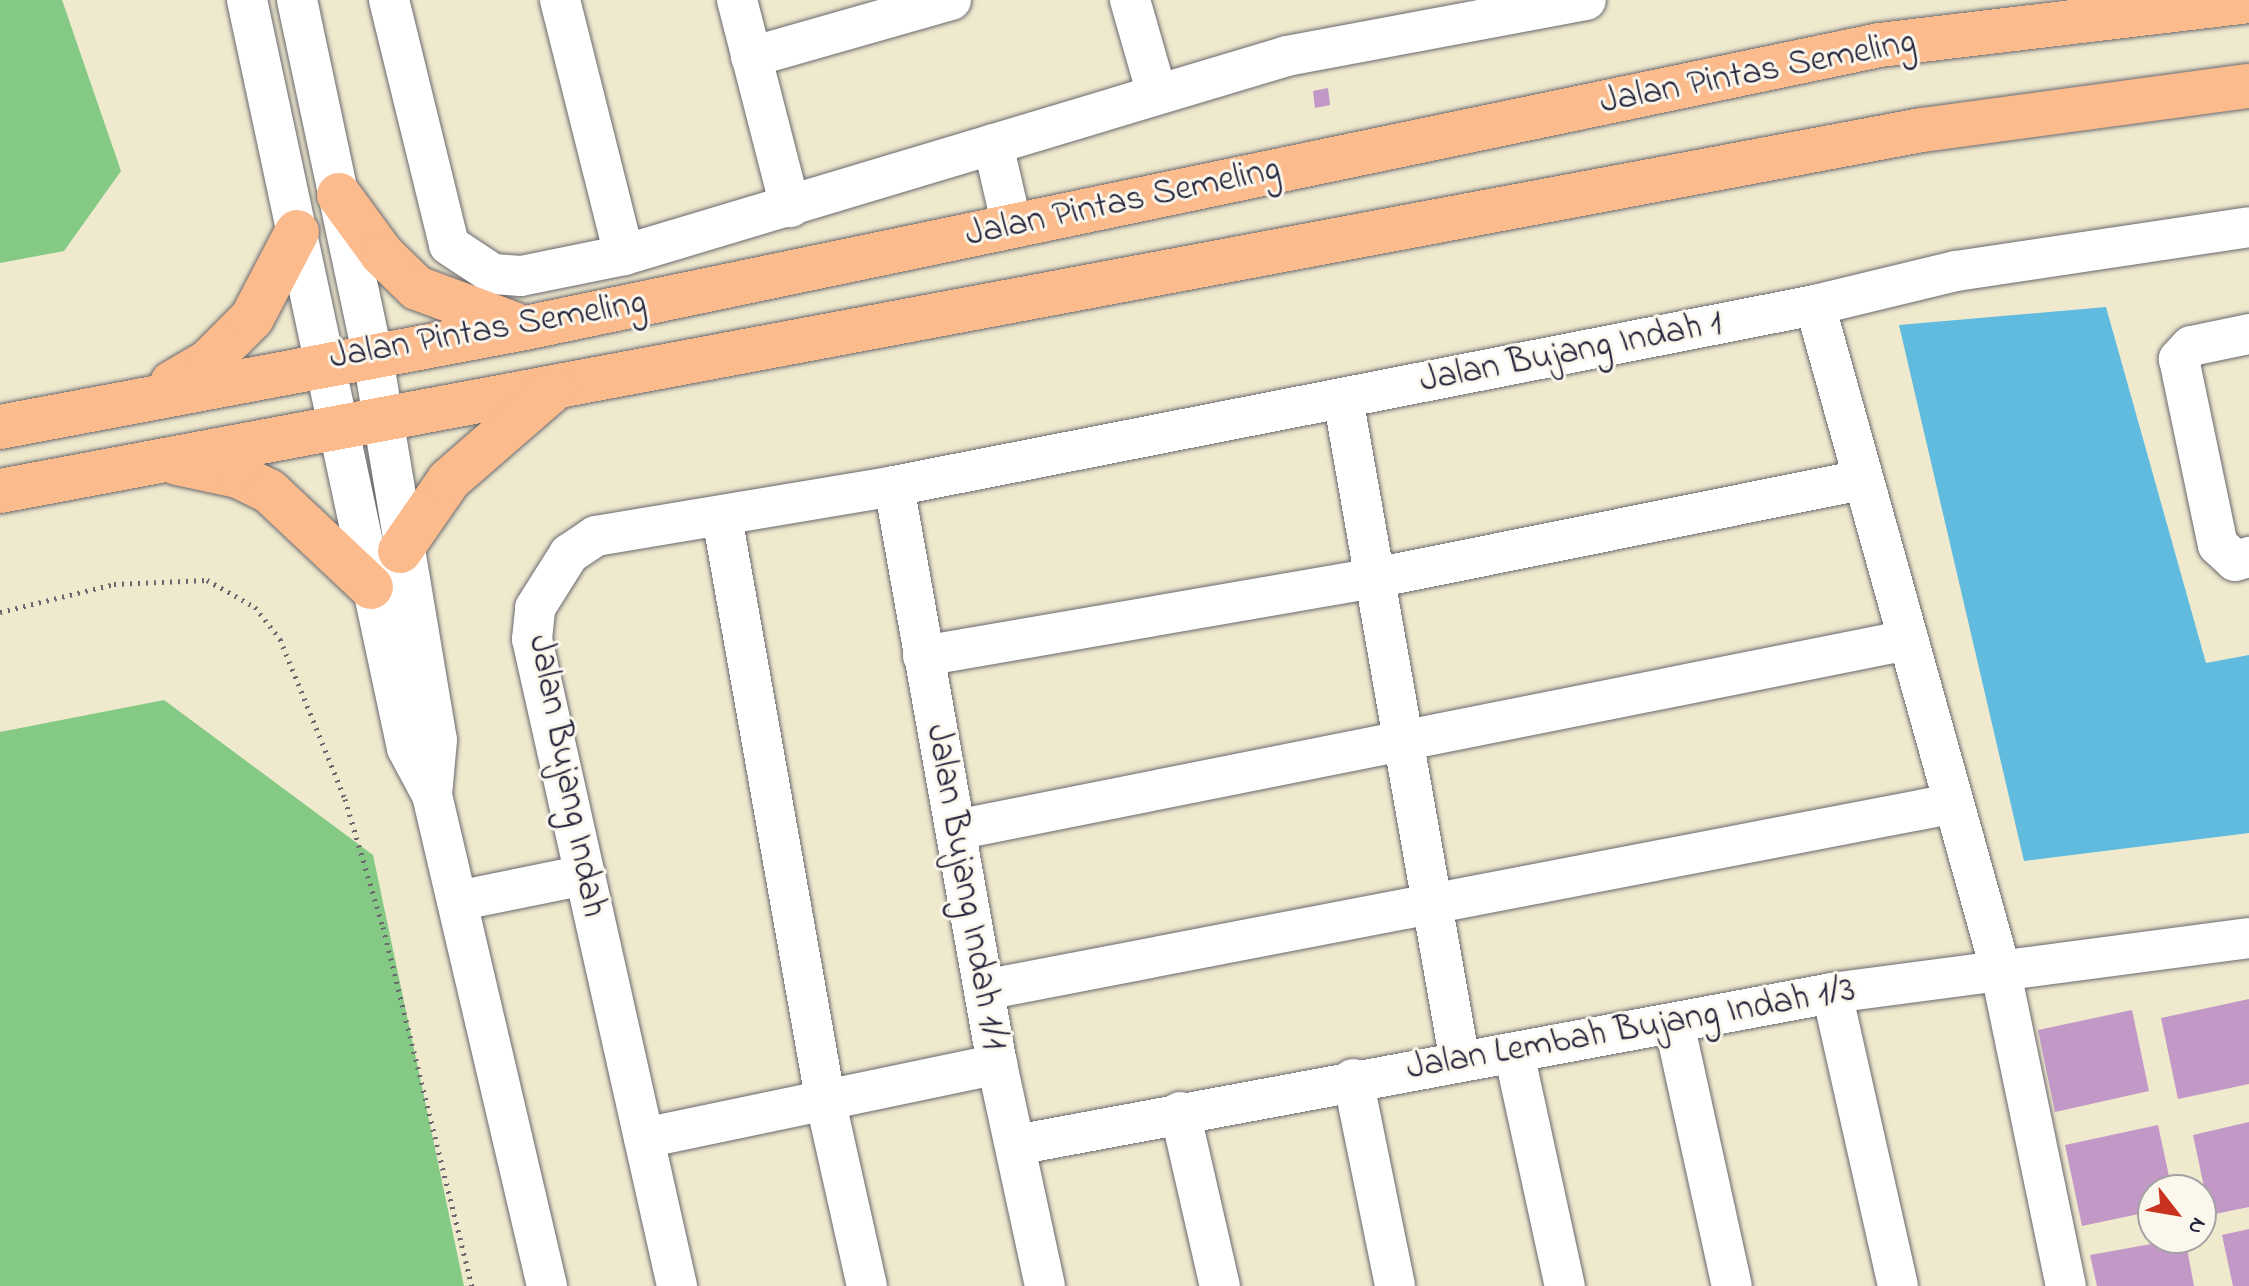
<!DOCTYPE html>
<html>
<head>
<meta charset="utf-8">
<style>
  body { margin:0 }
  #map { position:relative; width:2249px; height:1286px; overflow:hidden; background:#efe9ce; font-family:"Indie Flower",sans-serif }
  div>[style] { position:absolute }
  .green>* { inset:0; background:#84c984 }
  .water>* { inset:0; background:#61bbdf }
  .building>* { inset:0; background:#c298c7 }
  .path>* { height:5px; margin-top:-2.5px; transform-origin:0; background:repeating-linear-gradient(90deg,#6a686e 0 2px,transparent 0 8px) }
  .roads { filter:drop-shadow(0 0 2px #6a686e) drop-shadow(0 0 2px #6a686e) }
  .minor>* { height:40px; margin:-20px; padding:0 20px; transform-origin:20px; border-radius:20px; background:#fff }
  .major>* { height:44px; margin:-22px; padding:0 22px; transform-origin:22px; border-radius:22px; background:#fbbb8d }
  span { translate:-50% -50%; white-space:nowrap; text-align:center; line-height:1.15; -webkit-text-stroke:6px #fbf7ec; paint-order:stroke }
  .street-label { font-size:36px; color:#22223b }
  .north { position:absolute; left:2137px; top:1174px; width:80px; height:80px; box-sizing:border-box; background:#fbf7ec; border:2px solid #a4a2a5; border-radius:50%; rotate:121deg; font-size:22px; font-weight:700; line-height:32px; text-align:center; color:#22223b }
  .north::after { content:''; display:block; margin:auto; width:28px; height:36px; background:#c8321e; clip-path:polygon(50% 0,100% 100%,50% 72%,0 100%) }
</style>
</head>
<body>
<div id="map">
  <div class="green">
    <i style="clip-path:polygon(0 0,62px 0,121px 171px,64px 251px,0 263px)"></i>
    <i style="clip-path:polygon(164px 700px,373px 855px,464px 1286px,0 1286px,0 732px)"></i>
  </div>
  <div class="water">
    <i style="clip-path:polygon(2106px 307px,2206px 663px,2249px 655px,2249px 833px,2024px 861px,1899px 325px)"></i>
  </div>
  <div class="building">
    <i style="clip-path:polygon(1328px 88px,1330px 105px,1315px 108px,1313px 91px)"></i>
    <i style="clip-path:polygon(2249px 999px,2249px 1084px,2178px 1099px,2161px 1018px)"></i>
    <i style="clip-path:polygon(2132px 1010px,2149px 1091px,2055px 1112px,2038px 1030px)"></i>
    <i style="clip-path:polygon(2249px 1122px,2249px 1207px,2210px 1215px,2193px 1135px)"></i>
    <i style="clip-path:polygon(2158px 1125px,2172px 1190px,2153px 1190px,2153px 1211px,2082px 1226px,2065px 1145px)"></i>
    <i style="clip-path:polygon(2249px 1229px,2249px 1286px,2233px 1286px,2222px 1235px)"></i>
    <i style="clip-path:polygon(2185px 1238px,2194px 1286px,2097px 1286px,2090px 1255px)"></i>
  </div>
  <div class="path">
    <i style="left:0;top:612px;width:117px;rotate:-13.8deg"></i>
    <i style="left:114px;top:584px;width:93px;rotate:-2.5deg"></i>
    <i style="left:207px;top:580px;width:55px;rotate:29.4deg"></i>
    <i style="left:255px;top:607px;width:41px;rotate:52deg"></i>
    <i style="left:280px;top:639px;width:173px;rotate:67.9deg"></i>
    <i style="left:345px;top:799px;width:134px;rotate:73.5deg"></i>
    <i style="left:383px;top:927px;width:370px;rotate:76.1deg"></i>
  </div>
  <div class="roads">
    <div class="minor">
      <i style="left:247px;top:0;width:765px;rotate:77.93deg"></i>
      <i style="left:407px;top:748px;width:53px;rotate:62deg"></i>
      <i style="left:432px;top:795px;width:504px;rotate:76.82deg"></i>
      <i style="left:297px;top:0;width:360px;rotate:78deg"></i>
      <i style="left:372px;top:352px;width:393px;rotate:80.5deg"></i>
      <i style="left:437px;top:740px;width:55px;rotate:95.2deg"></i>
      <i style="left:389px;top:0;width:252px;rotate:76.2deg"></i>
      <i style="left:449px;top:245px;width:53px;rotate:33.4deg"></i>
      <i style="left:493px;top:274px;width:28px;rotate:4deg"></i>
      <i style="left:521px;top:276px;width:105px;rotate:-11.5deg"></i>
      <i style="left:624px;top:255px;width:692px;rotate:-16.71deg"></i>
      <i style="left:1287px;top:56px;width:304px;rotate:-10.6deg"></i>
      <i style="left:560px;top:0;width:263px;rotate:75.9deg"></i>
      <i style="left:737px;top:0;width:214px;rotate:75.6deg"></i>
      <i style="left:1130px;top:0;width:98px;rotate:74deg"></i>
      <i style="left:751px;top:57px;width:208px;rotate:-15.9deg"></i>
      <i style="left:993px;top:144px;width:84px;rotate:77deg"></i>
      <i style="left:1815px;top:305px;width:688px;rotate:74.41deg"></i>
      <i style="left:2000px;top:968px;width:325px;rotate:78.3deg"></i>
      <i style="left:2249px;top:334px;width:59px;rotate:168.3deg"></i>
      <i style="left:2191px;top:346px;width:18px;rotate:133deg"></i>
      <i style="left:2179px;top:359px;width:190px;rotate:78.2deg"></i>
      <i style="left:2218px;top:545px;width:23px;rotate:43deg"></i>
      <i style="left:2235px;top:561px;width:15px;rotate:-16deg"></i>
      <i style="left:1343px;top:398px;width:674px;rotate:80.01deg"></i>
      <i style="left:894px;top:486px;width:587px;rotate:79.9deg"></i>
      <i style="left:997px;top:1064px;width:227px;rotate:77.8deg"></i>
      <i style="left:722px;top:517px;width:595px;rotate:79.94deg"></i>
      <i style="left:826px;top:1103px;width:188px;rotate:77.4deg"></i>
      <i style="left:923px;top:656px;width:459px;rotate:-9.8deg"></i>
      <i style="left:1375px;top:578px;width:496px;rotate:-11.4deg"></i>
      <i style="left:956px;top:830px;width:966px;rotate:-11.29deg"></i>
      <i style="left:457px;top:901px;width:131px;rotate:-11.5deg"></i>
      <i style="left:984px;top:990px;width:985px;rotate:-10.89deg"></i>
      <i style="left:1832px;top:993px;width:300px;rotate:77.3deg"></i>
      <i style="left:1674px;top:1023px;width:269px;rotate:77.6deg"></i>
      <i style="left:1514px;top:1053px;width:239px;rotate:77.7deg"></i>
      <i style="left:1353px;top:1079px;width:211px;rotate:78.5deg"></i>
      <i style="left:1180px;top:1112px;width:179px;rotate:77.1deg"></i>
      <i style="left:644px;top:1138px;width:361px;rotate:-11.8deg"></i>
      <i style="left:1016px;top:1145px;width:830px;rotate:-10.55deg"></i>
      <i style="left:1832px;top:993px;width:421px;rotate:-7.5deg"></i>
      <i style="left:677px;top:1286px;width:663px;rotate:-102.63deg"></i>
      <i style="left:532px;top:639px;width:31px;rotate:-84deg"></i>
      <i style="left:535px;top:608px;width:64px;rotate:-57.8deg"></i>
      <i style="left:569px;top:554px;width:32px;rotate:-34deg"></i>
      <i style="left:596px;top:536px;width:302px;rotate:-9.5deg"></i>
      <i style="left:894px;top:486px;width:939px;rotate:-11.12deg"></i>
      <i style="left:1815px;top:305px;width:145px;rotate:-13.6deg"></i>
      <i style="left:1956px;top:271px;width:296px;rotate:-8.5deg"></i>
    </div>
    <div class="major">
      <i style="left:339px;top:195px;width:73px;rotate:53.9deg"></i>
      <i style="left:382px;top:254px;width:49px;rotate:44.2deg"></i>
      <i style="left:417px;top:288px;width:103px;rotate:20.4deg"></i>
      <i style="left:172px;top:383px;width:42px;rotate:-30.3deg"></i>
      <i style="left:208px;top:362px;width:62px;rotate:-45deg"></i>
      <i style="left:252px;top:318px;width:97px;rotate:-62.4deg"></i>
      <i style="left:0;top:427px;width:534px;rotate:-10.68deg"></i>
      <i style="left:525px;top:328px;width:1384px;rotate:-11.8deg"></i>
      <i style="left:1880px;top:45px;width:372px;rotate:-6.8deg"></i>
      <i style="left:177px;top:463px;width:62px;rotate:12deg"></i>
      <i style="left:238px;top:476px;width:34px;rotate:26deg"></i>
      <i style="left:269px;top:491px;width:140px;rotate:43.3deg"></i>
      <i style="left:0;top:491px;width:1956px;rotate:-10.64deg"></i>
      <i style="left:1922px;top:130px;width:330px;rotate:-7.7deg"></i>
      <i style="left:400px;top:551px;width:86px;rotate:-55.4deg"></i>
      <i style="left:449px;top:480px;width:140px;rotate:-41deg"></i>
    </div>
  </div>
  <div class="street-label">
    <span style="left:1758px;top:73px;rotate:-11deg">Jalan Pintas Semeling</span>
    <span style="left:1123px;top:203px;rotate:-12deg">Jalan Pintas Semeling</span>
    <span style="left:488px;top:331px;rotate:-10deg">Jalan Pintas Semeling</span>
    <span style="left:1571px;top:353px;rotate:-11deg">Jalan Bujang Indah 1</span>
    <span style="left:566px;top:776px;rotate:79deg">Jalan Bujang Indah</span>
    <span style="left:965px;top:887px;rotate:80deg">Jalan Bujang Indah 1/1</span>
    <span style="left:1631px;top:1030px;rotate:-10deg">Jalan Lembah Bujang Indah 1/3</span>
  </div>
  <div class="north">N</div>
</div>
</body>
</html>
